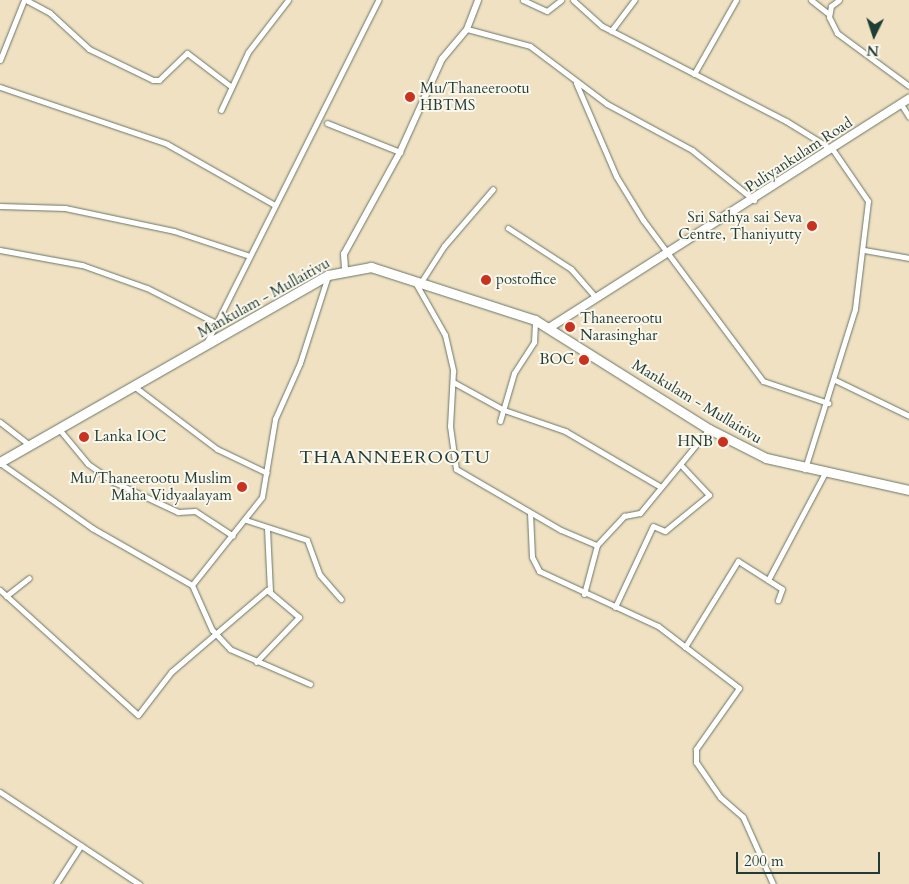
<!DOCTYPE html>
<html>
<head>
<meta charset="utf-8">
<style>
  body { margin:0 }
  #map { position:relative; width:909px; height:884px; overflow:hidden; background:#efe1c2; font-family:Cardo,serif }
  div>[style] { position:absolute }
  .roads { filter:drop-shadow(0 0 1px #687666) drop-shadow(0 0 1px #687666) }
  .minor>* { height:5px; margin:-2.5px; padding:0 2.5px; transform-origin:2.5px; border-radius:2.5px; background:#fff }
  .tertiary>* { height:6px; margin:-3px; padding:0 3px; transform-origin:3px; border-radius:3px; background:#fff }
  .secondary>* { height:8px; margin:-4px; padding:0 4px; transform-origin:4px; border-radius:4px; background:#fff }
  .trunk>* { height:9px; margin:-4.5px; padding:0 4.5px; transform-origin:4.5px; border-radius:4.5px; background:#fff }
  .dots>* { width:14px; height:14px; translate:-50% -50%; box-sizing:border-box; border:2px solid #fbf7ec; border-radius:50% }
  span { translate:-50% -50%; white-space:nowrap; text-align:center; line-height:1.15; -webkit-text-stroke:4px #fbf7ec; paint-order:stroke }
  .poi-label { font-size:15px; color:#1f3d34 }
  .left { translate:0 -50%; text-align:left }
  .right { translate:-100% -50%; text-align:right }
  .street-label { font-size:15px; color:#1f3d34 }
  .quarter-label { font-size:18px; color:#1f3d34; letter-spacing:1px }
  .north { position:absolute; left:849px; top:10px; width:50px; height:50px; -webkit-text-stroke:4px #fbf7ec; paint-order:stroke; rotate:184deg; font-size:14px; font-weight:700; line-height:20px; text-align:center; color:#1f3d34 }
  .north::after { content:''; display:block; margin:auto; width:18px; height:22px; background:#1f3d34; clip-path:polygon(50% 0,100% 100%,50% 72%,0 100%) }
  .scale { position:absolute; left:736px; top:852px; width:144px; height:22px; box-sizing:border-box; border:2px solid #1f3d34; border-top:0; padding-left:6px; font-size:15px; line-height:18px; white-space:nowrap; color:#1f3d34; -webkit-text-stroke:4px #fbf7ec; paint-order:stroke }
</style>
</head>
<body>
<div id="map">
  <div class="roads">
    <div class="minor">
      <i style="left:26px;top:0;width:27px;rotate:28deg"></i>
      <i style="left:50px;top:13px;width:53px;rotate:42.7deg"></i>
      <i style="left:89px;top:49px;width:71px;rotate:25.8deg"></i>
      <i style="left:153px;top:80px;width:6px"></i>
      <i style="left:159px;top:80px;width:39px;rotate:-44deg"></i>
      <i style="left:187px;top:53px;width:53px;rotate:37.3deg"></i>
      <i style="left:523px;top:0;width:26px;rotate:25deg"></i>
      <i style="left:547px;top:11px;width:18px;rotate:-38deg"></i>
      <i style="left:573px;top:0;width:39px;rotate:42deg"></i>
      <i style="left:602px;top:26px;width:207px;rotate:27.3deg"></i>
      <i style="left:786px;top:121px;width:55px;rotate:31.7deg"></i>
      <i style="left:833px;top:150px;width:62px;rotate:55.5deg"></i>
      <i style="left:868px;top:201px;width:109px;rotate:96.9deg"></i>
      <i style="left:855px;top:309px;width:168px;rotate:107.4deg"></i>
      <i style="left:811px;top:0;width:23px;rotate:38deg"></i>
      <i style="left:839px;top:0;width:10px;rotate:143deg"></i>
      <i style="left:831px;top:6px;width:11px;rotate:100deg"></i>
      <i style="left:829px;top:17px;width:18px;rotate:63deg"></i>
      <i style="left:837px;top:33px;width:89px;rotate:36.4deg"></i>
      <i style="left:467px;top:29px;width:65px;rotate:15.1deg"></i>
      <i style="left:530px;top:46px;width:96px;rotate:37deg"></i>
      <i style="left:607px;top:104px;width:97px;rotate:28.4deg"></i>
      <i style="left:692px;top:150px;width:80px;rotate:38.9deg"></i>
      <i style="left:611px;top:31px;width:39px;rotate:-53deg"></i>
      <i style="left:0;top:60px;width:65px;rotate:-68.2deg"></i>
      <i style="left:694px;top:74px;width:85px;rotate:-60.4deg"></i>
      <i style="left:576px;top:83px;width:101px;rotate:66.7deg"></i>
      <i style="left:616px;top:176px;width:52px;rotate:58.5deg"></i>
      <i style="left:643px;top:220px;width:201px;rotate:53.3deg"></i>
      <i style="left:763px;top:381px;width:69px;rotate:18.7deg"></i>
      <i style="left:0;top:87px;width:176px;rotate:18.8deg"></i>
      <i style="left:167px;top:144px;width:122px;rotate:29.5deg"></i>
      <i style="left:901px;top:104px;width:15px;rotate:58deg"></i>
      <i style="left:221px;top:110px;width:64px;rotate:-65deg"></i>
      <i style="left:248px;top:52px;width:66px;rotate:-52.4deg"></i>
      <i style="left:327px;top:123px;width:79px;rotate:21.7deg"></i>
      <i style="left:0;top:206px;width:65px;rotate:1.8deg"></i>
      <i style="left:65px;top:208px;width:111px;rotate:11.9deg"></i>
      <i style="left:174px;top:231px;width:77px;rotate:18.2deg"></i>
      <i style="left:508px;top:228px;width:75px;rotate:33.1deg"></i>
      <i style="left:571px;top:269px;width:38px;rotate:49deg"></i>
      <i style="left:0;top:250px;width:83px;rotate:10.4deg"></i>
      <i style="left:82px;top:265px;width:69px;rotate:19.5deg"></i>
      <i style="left:147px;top:288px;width:75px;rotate:26.9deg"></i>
      <i style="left:864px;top:250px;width:46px;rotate:10.1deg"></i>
      <i style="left:415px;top:282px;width:61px;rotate:60.5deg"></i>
      <i style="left:445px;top:335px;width:37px;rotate:77deg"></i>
      <i style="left:453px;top:371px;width:55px;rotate:93.1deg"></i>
      <i style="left:450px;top:426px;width:43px;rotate:82.1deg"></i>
      <i style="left:456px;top:469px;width:121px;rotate:30.2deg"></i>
      <i style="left:561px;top:530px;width:39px;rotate:23deg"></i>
      <i style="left:421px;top:282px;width:43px;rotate:-57.4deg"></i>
      <i style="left:444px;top:246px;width:75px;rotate:-49.3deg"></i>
      <i style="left:206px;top:344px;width:385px;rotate:-63.4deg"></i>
      <i style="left:835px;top:380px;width:82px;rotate:25.9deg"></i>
      <i style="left:453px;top:382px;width:58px;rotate:28.8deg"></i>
      <i style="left:504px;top:410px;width:65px;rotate:19deg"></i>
      <i style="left:565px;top:431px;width:111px;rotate:30.3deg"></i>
      <i style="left:135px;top:387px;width:103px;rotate:37.1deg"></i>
      <i style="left:217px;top:449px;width:55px;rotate:25.6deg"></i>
      <i style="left:500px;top:421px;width:50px;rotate:-73.7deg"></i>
      <i style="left:514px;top:373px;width:37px;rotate:-57deg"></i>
      <i style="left:534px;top:342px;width:22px;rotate:-87deg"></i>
      <i style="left:0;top:422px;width:37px;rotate:38deg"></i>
      <i style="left:59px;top:429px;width:45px;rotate:50.4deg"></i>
      <i style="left:88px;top:464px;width:32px;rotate:35deg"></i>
      <i style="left:114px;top:482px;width:71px;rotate:25.1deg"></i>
      <i style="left:178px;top:512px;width:17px;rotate:-3deg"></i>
      <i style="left:195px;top:511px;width:45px;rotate:33.3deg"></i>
      <i style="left:0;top:463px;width:113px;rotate:35.2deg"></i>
      <i style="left:92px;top:528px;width:115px;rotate:29.7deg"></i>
      <i style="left:530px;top:513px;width:44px;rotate:87.4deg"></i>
      <i style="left:532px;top:557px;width:16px;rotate:63deg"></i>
      <i style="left:539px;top:571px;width:131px;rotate:24.8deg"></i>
      <i style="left:658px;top:626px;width:102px;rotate:37.4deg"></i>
      <i style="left:739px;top:688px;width:75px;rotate:125.2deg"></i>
      <i style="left:696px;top:749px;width:13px;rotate:90deg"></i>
      <i style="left:696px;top:762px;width:42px;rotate:55.6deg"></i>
      <i style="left:720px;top:797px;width:30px;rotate:41deg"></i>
      <i style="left:743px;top:817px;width:73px;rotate:65.9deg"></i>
      <i style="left:246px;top:520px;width:64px;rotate:18.2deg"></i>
      <i style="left:307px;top:540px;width:37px;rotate:70deg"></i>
      <i style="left:320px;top:575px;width:32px;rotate:49deg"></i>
      <i style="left:267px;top:528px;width:64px;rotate:87.3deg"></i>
      <i style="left:768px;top:580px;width:121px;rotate:-62deg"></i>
      <i style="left:0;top:590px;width:186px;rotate:42.2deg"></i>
      <i style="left:138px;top:715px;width:54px;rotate:-52.5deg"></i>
      <i style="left:171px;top:672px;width:126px;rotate:-40.5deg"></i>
      <i style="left:267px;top:590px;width:42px;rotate:40.2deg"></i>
      <i style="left:299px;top:617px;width:62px;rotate:133.7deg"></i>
      <i style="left:584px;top:594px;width:51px;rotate:-75.1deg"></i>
      <i style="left:597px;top:545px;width:40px;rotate:-47deg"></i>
      <i style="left:624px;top:516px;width:16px;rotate:-11deg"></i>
      <i style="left:640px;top:513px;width:109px;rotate:-50.6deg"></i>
      <i style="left:6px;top:596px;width:29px;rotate:-38deg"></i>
      <i style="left:615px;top:607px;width:89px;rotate:-64.9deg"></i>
      <i style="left:653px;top:526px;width:13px;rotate:23deg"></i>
      <i style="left:665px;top:531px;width:57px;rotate:-39.3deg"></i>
      <i style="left:709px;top:495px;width:42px;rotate:-133.1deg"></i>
      <i style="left:685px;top:647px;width:101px;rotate:-58.4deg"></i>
      <i style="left:738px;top:561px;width:52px;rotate:32.5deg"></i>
      <i style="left:782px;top:589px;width:12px;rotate:110deg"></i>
      <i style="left:310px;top:684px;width:87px;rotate:-156.4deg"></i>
      <i style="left:230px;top:649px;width:26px;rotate:-133deg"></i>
      <i style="left:212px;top:630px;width:49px;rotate:-114deg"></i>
      <i style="left:192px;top:585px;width:112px;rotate:-51.5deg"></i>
      <i style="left:262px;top:497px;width:79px;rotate:-80.5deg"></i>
      <i style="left:275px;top:419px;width:61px;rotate:-65.9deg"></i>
      <i style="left:300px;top:363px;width:91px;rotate:-72.2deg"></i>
      <i style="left:0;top:792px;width:167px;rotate:33.5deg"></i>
      <i style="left:56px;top:884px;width:46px;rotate:-57.3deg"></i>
    </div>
    <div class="tertiary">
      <i style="left:345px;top:269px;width:15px;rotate:-94deg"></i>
      <i style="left:344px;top:254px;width:116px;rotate:-61.2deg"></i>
      <i style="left:400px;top:152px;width:102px;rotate:-65.7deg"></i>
      <i style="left:442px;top:59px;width:39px;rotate:-50deg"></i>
      <i style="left:467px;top:29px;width:31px;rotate:-69deg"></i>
    </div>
    <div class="secondary">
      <i style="left:549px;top:328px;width:427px;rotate:-32.5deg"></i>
    </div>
    <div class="trunk">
      <i style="left:0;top:462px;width:378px;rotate:-29.7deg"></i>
      <i style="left:328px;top:275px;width:44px;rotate:-10.5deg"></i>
      <i style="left:371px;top:267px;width:172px;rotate:17.9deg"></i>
      <i style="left:535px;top:320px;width:205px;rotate:32.1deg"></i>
      <i style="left:709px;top:429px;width:64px;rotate:27deg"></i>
      <i style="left:766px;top:458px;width:147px;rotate:12.6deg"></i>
    </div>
  </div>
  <div class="dots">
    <i style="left:410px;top:97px;background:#c8321e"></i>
    <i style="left:812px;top:226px;background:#c8321e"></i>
    <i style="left:486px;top:280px;background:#c8321e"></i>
    <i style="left:570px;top:327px;background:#c8321e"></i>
    <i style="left:584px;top:360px;background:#c8321e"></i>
    <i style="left:84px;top:437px;background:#c8321e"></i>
    <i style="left:723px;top:442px;background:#c8321e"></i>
    <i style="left:242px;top:487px;background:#c8321e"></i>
  </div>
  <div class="poi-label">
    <span class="left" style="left:420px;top:97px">Mu/Thaneerootu<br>HBTMS</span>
    <span class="right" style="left:802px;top:226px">Sri Sathya sai Seva<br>Centre, Thaniyutty</span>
    <span class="left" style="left:496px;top:280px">postoffice</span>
    <span class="left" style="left:580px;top:327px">Thaneerootu<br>Narasinghar</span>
    <span class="right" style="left:574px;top:360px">BOC</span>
    <span class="left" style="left:94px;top:437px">Lanka IOC</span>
    <span class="right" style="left:713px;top:442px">HNB</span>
    <span class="right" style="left:232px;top:487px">Mu/Thaneerootu Muslim<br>Maha Vidyaalayam</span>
  </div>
  <div class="street-label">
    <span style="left:799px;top:155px;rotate:-33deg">Puliyankulam Road</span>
    <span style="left:264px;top:298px;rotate:-29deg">Mankulam - Mullaitivu</span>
    <span style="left:697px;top:402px;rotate:31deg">Mankulam - Mullaitivu</span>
  </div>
  <div class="quarter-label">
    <span style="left:395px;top:458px">THAANNEEROOTU</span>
  </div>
  <div class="north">N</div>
  <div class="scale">200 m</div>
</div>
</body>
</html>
